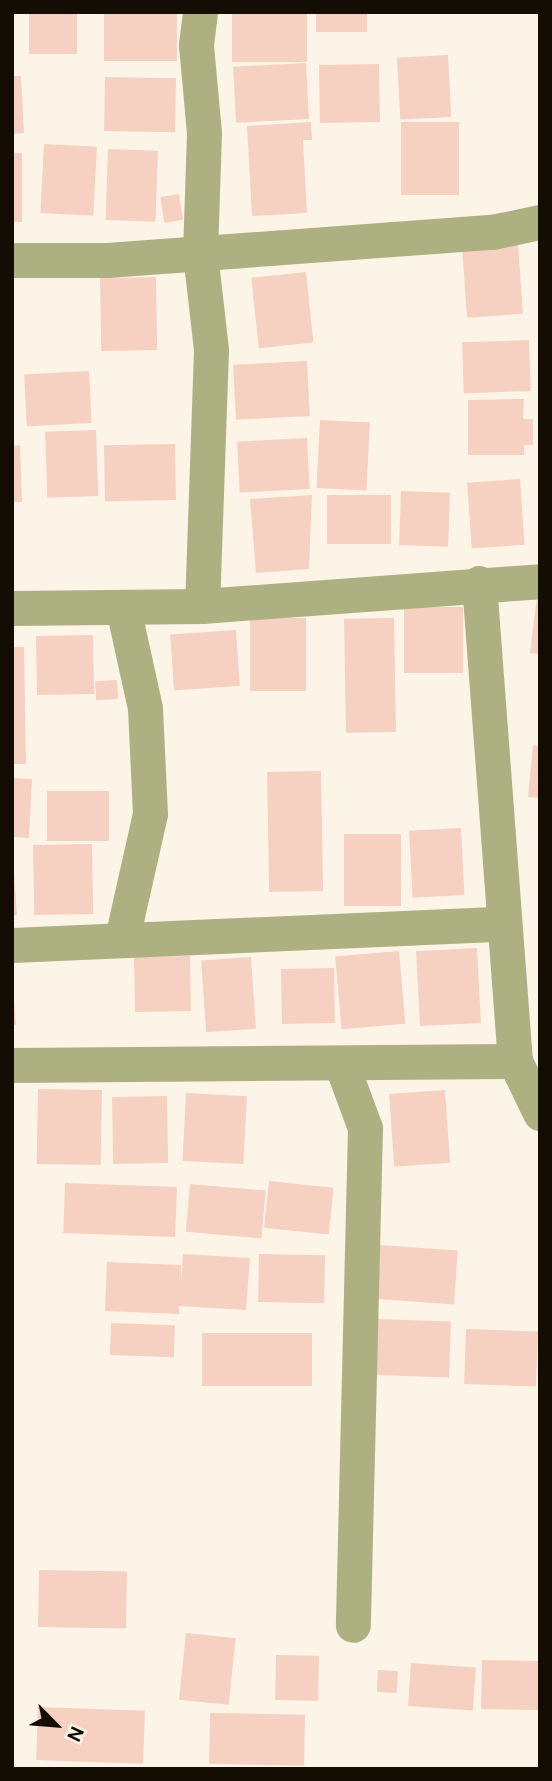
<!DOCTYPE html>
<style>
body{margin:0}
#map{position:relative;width:552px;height:1781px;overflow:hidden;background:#fdf4e8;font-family:"DM Sans",sans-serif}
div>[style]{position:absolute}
.building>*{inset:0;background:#f6d0c1;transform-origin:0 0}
.minor>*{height:35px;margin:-17.5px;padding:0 17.5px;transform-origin:17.5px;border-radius:17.5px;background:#adb182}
span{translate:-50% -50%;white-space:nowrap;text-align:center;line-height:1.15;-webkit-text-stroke:5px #fdf4e8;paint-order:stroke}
.frame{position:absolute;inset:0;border:14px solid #140d04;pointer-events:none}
.north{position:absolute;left:21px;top:1690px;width:70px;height:70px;-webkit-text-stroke:5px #fdf4e8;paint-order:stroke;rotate:115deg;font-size:19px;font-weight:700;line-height:28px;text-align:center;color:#140d04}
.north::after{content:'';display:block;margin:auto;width:24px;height:32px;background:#140d04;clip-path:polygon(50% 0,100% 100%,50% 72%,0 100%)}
</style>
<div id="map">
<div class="building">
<i style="left:29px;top:12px;width:48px;height:42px"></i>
<i style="left:104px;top:12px;width:73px;height:49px"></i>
<i style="left:232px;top:12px;width:75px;height:50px"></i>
<i style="left:316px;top:12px;width:51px;height:20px"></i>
<i style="left:448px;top:55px;width:62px;height:51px;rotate:87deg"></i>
<i style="left:306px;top:63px;width:56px;height:73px;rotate:87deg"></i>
<i style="left:379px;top:64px;width:58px;height:60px;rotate:89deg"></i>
<i style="clip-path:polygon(12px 76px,21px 76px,24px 133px,12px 134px)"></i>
<i style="left:105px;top:77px;width:71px;height:54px;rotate:1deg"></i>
<i style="clip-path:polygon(311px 122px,312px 140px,303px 140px,307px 213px,252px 216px,247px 126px)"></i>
<i style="left:459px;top:122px;width:73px;height:58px;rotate:90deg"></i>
<i style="left:44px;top:144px;width:53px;height:69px;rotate:3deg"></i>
<i style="left:108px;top:149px;width:50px;height:71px;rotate:2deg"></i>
<i style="left:12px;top:153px;width:10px;height:69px"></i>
<i style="left:179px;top:194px;width:26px;height:19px;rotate:81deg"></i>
<i style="left:518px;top:244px;width:70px;height:56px;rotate:86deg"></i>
<i style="left:306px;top:272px;width:71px;height:55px;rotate:84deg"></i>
<i style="left:156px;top:277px;width:73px;height:56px;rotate:89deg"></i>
<i style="left:529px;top:340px;width:51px;height:67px;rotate:88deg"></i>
<i style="left:307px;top:361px;width:55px;height:74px;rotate:87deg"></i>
<i style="left:89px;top:371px;width:52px;height:65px;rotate:87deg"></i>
<i style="clip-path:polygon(524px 399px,523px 419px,533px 419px,533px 445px,524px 445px,524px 455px,468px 455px,468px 400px)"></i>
<i style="left:320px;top:420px;width:50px;height:68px;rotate:3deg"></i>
<i style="left:96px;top:430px;width:66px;height:51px;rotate:88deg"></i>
<i style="left:307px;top:438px;width:51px;height:70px;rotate:87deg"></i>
<i style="left:175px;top:444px;width:56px;height:71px;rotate:89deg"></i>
<i style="clip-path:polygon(20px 445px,22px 502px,12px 502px,12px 446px)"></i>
<i style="left:520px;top:479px;width:66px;height:53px;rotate:86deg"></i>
<i style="left:401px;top:491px;width:49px;height:54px;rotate:2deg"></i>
<i style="clip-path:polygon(312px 495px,309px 569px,256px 573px,250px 499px)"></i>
<i style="left:327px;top:495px;width:64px;height:49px"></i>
<i style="clip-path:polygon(537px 597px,540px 598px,540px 654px,530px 653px)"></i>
<i style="left:404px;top:607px;width:59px;height:66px"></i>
<i style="left:250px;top:618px;width:56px;height:73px"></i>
<i style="left:394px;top:618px;width:114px;height:50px;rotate:89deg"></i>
<i style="left:236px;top:630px;width:56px;height:66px;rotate:86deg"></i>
<i style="left:93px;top:635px;width:59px;height:57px;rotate:89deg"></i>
<i style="clip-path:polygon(12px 647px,24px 647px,26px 764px,12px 764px)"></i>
<i style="left:117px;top:680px;width:19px;height:22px;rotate:87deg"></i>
<i style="clip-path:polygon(533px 745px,540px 746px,540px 798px,528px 797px)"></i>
<i style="left:321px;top:771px;width:120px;height:54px;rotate:89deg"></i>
<i style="clip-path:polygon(12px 778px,32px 779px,29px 838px,12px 837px)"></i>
<i style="left:109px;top:791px;width:50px;height:62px;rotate:90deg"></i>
<i style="left:461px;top:828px;width:67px;height:52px;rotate:87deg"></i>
<i style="left:344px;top:834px;width:57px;height:72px"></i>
<i style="clip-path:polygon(12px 842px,17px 915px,12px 916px)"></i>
<i style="left:92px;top:844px;width:70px;height:59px;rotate:89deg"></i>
<i style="left:477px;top:948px;width:75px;height:61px;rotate:87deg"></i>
<i style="left:399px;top:951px;width:73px;height:64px;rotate:85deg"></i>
<i style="left:190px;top:956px;width:55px;height:56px;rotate:89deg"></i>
<i style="left:251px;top:957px;width:72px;height:50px;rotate:86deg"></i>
<i style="left:334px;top:968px;width:55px;height:53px;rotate:89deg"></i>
<i style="clip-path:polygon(12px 972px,16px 1025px,12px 1025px)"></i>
<i style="left:38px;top:1089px;width:64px;height:75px;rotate:1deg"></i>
<i style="left:445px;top:1090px;width:73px;height:56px;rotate:86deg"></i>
<i style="left:186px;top:1093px;width:61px;height:68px;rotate:3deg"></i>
<i style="left:167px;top:1096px;width:67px;height:55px;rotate:89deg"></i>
<i style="left:269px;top:1181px;width:65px;height:47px;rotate:6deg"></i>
<i style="left:65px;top:1183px;width:112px;height:50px;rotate:2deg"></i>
<i style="left:190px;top:1184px;width:76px;height:48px;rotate:5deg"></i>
<i style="left:379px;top:1245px;width:79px;height:54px;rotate:4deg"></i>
<i style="clip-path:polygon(183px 1254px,250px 1258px,246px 1310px,179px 1306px,179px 1314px,105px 1311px,107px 1262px,181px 1265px,181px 1285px)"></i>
<i style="left:259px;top:1254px;width:66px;height:48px;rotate:1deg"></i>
<i style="left:377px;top:1319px;width:74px;height:56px;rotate:2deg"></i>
<i style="left:111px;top:1323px;width:64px;height:32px;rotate:2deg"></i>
<i style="left:466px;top:1329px;width:72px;height:55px;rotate:2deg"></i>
<i style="left:202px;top:1333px;width:110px;height:53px"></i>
<i style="left:39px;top:1570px;width:88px;height:57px;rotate:1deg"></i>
<i style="left:186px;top:1633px;width:50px;height:67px;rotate:6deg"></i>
<i style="left:276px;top:1655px;width:43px;height:45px;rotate:1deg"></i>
<i style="left:482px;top:1660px;width:58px;height:49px;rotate:1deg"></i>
<i style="left:411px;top:1663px;width:65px;height:43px;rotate:4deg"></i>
<i style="left:378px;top:1670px;width:20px;height:22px;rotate:3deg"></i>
<i style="left:38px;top:1707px;width:107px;height:53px;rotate:2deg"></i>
<i style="left:210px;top:1713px;width:95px;height:51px;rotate:1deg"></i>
</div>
<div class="minor">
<i style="left:200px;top:12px;width:33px;rotate:97deg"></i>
<i style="left:196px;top:45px;width:88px;rotate:84.8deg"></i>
<i style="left:204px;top:133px;width:120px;rotate:91.9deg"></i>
<i style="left:200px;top:253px;width:98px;rotate:83.5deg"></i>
<i style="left:211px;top:350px;width:256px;rotate:92deg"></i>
<i style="left:12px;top:260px;width:95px"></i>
<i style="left:107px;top:260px;width:386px;rotate:-4.2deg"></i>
<i style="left:492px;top:232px;width:49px;rotate:-11.8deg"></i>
<i style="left:479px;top:583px;width:479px;rotate:85.7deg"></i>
<i style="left:515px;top:1061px;width:58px;rotate:64.3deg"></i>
<i style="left:12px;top:608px;width:190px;rotate:-0.6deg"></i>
<i style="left:202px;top:606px;width:339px;rotate:-4.2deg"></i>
<i style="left:122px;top:938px;width:127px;rotate:-77.3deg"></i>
<i style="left:150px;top:814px;width:106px;rotate:-92.7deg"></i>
<i style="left:145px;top:708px;width:102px;rotate:-102.4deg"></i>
<i style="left:12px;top:945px;width:489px;rotate:-2.5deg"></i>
<i style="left:341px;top:1063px;width:69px;rotate:69.7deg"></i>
<i style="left:365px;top:1128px;width:497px;rotate:91.4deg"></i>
<i style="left:12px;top:1065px;width:503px;rotate:-0.46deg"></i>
</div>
<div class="frame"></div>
<div class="north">N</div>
</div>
